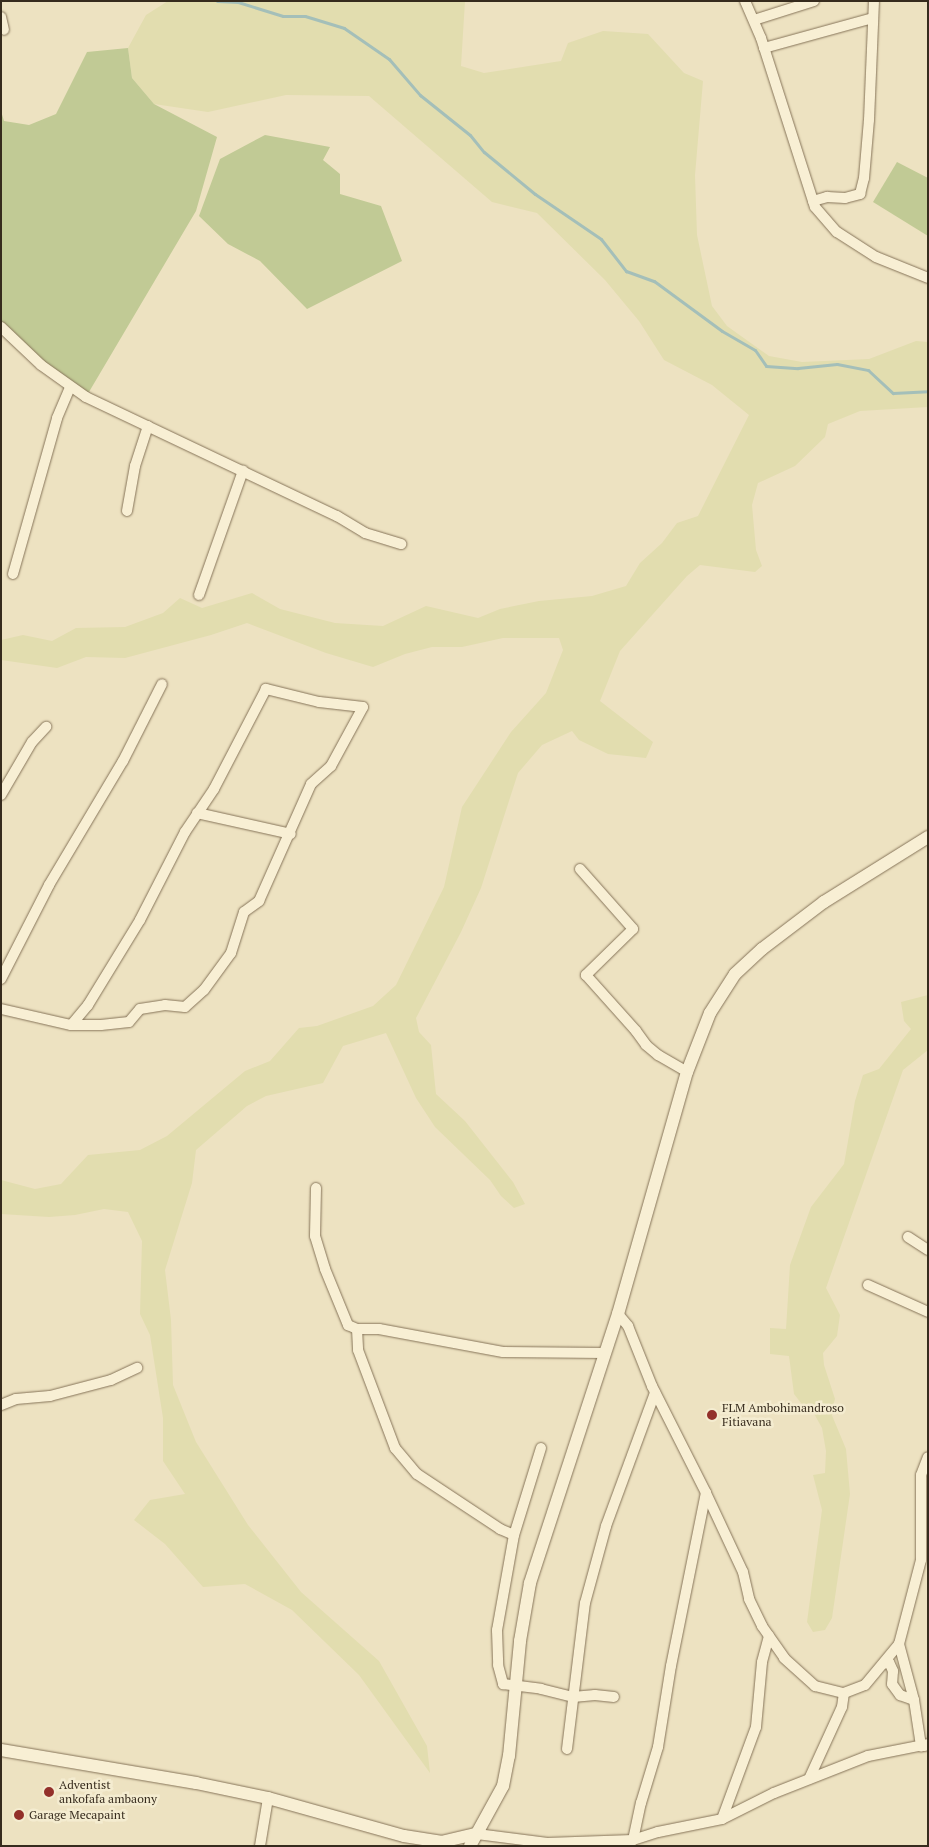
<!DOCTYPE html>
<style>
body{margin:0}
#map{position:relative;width:929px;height:1847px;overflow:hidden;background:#ede2c1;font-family:"PT Serif",serif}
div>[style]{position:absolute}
.farmland>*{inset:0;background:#e2ddaf}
.green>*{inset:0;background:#c1ca95}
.stream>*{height:3px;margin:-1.5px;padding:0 1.5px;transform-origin:1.5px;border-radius:1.5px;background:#a4bfb9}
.roads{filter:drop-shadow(0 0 1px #867459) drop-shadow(0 0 1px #867459)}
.minor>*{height:10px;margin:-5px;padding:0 5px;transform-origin:5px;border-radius:5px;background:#f8efd4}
.tertiary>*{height:12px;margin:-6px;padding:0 6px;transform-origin:6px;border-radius:6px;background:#f8efd4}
.dots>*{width:14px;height:14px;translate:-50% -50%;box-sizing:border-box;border:2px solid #f4ecd0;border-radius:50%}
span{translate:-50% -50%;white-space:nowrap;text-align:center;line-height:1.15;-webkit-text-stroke:5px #f4ecd0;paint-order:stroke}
.poi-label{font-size:12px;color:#362b1d}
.left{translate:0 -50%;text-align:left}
.frame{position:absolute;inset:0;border:2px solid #362b1d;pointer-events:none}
</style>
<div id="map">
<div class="farmland">
<i style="clip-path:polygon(168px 1px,465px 1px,461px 66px,484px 73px,561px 61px,568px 43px,603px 31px,648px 34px,684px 73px,703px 81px,695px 175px,697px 235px,712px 306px,727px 326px,769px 356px,802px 362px,869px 359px,916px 341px,928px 342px,928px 407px,860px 411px,828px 424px,825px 437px,795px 466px,758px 483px,752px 505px,756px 550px,762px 566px,755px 572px,700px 565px,687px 576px,620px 651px,600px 701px,653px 742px,646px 758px,608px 754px,579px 740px,572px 731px,542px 745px,518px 773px,481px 888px,461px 932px,416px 1018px,419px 1032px,431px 1045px,436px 1094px,465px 1121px,513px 1182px,525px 1204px,514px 1208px,501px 1196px,490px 1180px,435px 1127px,416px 1098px,386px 1033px,343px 1046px,323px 1083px,266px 1096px,247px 1106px,196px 1150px,192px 1183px,165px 1270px,171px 1320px,173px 1385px,196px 1442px,248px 1525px,301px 1592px,379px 1661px,427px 1746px,430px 1773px,359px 1675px,292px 1610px,245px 1584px,203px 1587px,165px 1544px,134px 1520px,150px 1500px,185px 1494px,163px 1461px,163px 1418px,150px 1335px,140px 1314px,142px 1241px,128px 1212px,104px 1209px,75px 1215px,49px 1217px,1px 1214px,1px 1180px,35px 1189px,61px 1184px,88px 1155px,140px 1150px,167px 1136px,245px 1071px,270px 1061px,299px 1028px,317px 1026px,373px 1006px,396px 985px,444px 887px,462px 807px,511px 732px,546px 693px,563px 650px,559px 638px,503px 638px,462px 647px,432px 647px,405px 654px,373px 667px,326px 653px,247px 623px,211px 635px,125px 658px,86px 657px,57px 668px,1px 660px,1px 640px,23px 635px,52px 641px,76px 628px,125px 627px,163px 613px,180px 598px,202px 608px,252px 593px,280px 609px,335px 623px,383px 626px,426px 606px,478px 618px,500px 609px,539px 601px,592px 596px,626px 586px,640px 563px,662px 543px,677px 523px,698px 516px,749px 415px,712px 385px,664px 360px,639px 321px,605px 280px,537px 213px,492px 202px,369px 96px,286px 95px,208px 112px,154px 104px,132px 78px,128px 48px,146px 15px)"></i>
<i style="clip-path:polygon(928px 995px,928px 1050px,903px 1070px,826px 1288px,840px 1315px,837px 1336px,823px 1353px,824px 1365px,835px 1399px,831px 1413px,846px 1449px,850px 1494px,832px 1618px,825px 1630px,813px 1632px,807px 1622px,822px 1510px,813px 1475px,825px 1473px,826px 1451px,822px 1428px,812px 1410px,801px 1403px,794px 1394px,789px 1356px,770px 1354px,770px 1328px,786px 1329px,790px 1265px,811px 1207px,844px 1164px,855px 1101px,863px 1075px,879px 1069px,911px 1029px,904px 1021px,901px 1002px)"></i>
</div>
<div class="green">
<i style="clip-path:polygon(128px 48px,132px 78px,154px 104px,217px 137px,196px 211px,86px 397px,1px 325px,1px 111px,4px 121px,29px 125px,56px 114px,87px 52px)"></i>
<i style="clip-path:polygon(265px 135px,330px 147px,323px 160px,340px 174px,340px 194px,381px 206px,402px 261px,307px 309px,260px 261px,228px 244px,199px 216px,220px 159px)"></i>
<i style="clip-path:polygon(897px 162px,928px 178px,928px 236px,873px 202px)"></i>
</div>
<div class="stream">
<i style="left:217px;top:1px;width:21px;rotate:3deg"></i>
<i style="left:238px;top:2px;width:47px;rotate:17.3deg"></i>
<i style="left:283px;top:16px;width:22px"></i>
<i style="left:305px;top:16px;width:41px;rotate:17.1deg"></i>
<i style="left:344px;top:28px;width:55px;rotate:34.6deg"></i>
<i style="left:389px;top:59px;width:48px;rotate:49.3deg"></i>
<i style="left:420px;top:95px;width:64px;rotate:38.7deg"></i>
<i style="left:470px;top:135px;width:22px;rotate:51deg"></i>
<i style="left:484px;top:152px;width:66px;rotate:39.5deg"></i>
<i style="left:535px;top:194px;width:80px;rotate:34.3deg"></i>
<i style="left:601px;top:239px;width:41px;rotate:52deg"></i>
<i style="left:626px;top:271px;width:30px;rotate:20deg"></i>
<i style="left:654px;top:281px;width:84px;rotate:36.3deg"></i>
<i style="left:722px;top:331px;width:38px;rotate:30deg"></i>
<i style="left:755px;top:350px;width:19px;rotate:55deg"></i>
<i style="left:766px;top:366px;width:32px;rotate:4deg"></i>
<i style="left:798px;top:368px;width:39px;rotate:-6deg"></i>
<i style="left:837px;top:364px;width:32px;rotate:11deg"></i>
<i style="left:868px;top:370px;width:34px;rotate:43deg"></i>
<i style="left:893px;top:393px;width:35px;rotate:-3deg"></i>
</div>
<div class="roads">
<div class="minor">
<i style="left:745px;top:1px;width:40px;rotate:66.6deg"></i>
<i style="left:761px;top:38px;width:177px;rotate:72.3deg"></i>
<i style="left:815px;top:207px;width:33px;rotate:49deg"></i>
<i style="left:837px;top:232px;width:46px;rotate:32.7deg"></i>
<i style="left:876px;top:257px;width:56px;rotate:22deg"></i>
<i style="left:1px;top:17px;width:13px;rotate:77deg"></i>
<i style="left:754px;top:20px;width:63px;rotate:-17.6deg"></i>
<i style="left:764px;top:48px;width:113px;rotate:-15.4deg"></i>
<i style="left:813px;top:201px;width:15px;rotate:-16deg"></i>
<i style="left:827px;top:197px;width:18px;rotate:3deg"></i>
<i style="left:845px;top:198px;width:16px;rotate:-15deg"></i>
<i style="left:860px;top:194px;width:16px;rotate:-76deg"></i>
<i style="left:864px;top:178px;width:58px;rotate:-85.1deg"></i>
<i style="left:869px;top:120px;width:119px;rotate:-87.6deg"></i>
<i style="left:1px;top:327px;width:55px;rotate:43.5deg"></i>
<i style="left:41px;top:365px;width:55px;rotate:35.4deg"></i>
<i style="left:86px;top:397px;width:278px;rotate:25.4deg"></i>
<i style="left:337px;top:516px;width:33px;rotate:31deg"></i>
<i style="left:365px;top:533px;width:38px;rotate:17deg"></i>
<i style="left:127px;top:511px;width:46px;rotate:-79.9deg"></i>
<i style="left:135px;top:466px;width:42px;rotate:-72deg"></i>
<i style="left:13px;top:574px;width:162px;rotate:-74.2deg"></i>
<i style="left:57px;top:418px;width:33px;rotate:-67deg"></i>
<i style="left:199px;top:595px;width:132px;rotate:-70.5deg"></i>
<i style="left:1px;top:795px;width:61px;rotate:-59.7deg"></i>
<i style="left:32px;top:742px;width:21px;rotate:-47deg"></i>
<i style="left:197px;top:813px;width:96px;rotate:12.6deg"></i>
<i style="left:580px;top:869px;width:80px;rotate:48.5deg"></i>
<i style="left:633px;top:929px;width:66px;rotate:135.6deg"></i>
<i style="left:586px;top:975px;width:75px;rotate:48.2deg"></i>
<i style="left:636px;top:1031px;width:17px;rotate:54deg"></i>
<i style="left:646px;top:1045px;width:16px;rotate:40deg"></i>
<i style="left:658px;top:1055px;width:34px;rotate:30deg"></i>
<i style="left:1px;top:979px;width:106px;rotate:-62.9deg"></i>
<i style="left:49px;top:885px;width:144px;rotate:-59.2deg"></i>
<i style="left:123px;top:761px;width:86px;rotate:-63.1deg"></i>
<i style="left:1px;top:1009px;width:72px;rotate:12.9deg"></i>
<i style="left:71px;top:1025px;width:30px"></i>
<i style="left:101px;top:1025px;width:28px;rotate:-6deg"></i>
<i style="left:129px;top:1022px;width:17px;rotate:-50deg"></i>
<i style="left:140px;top:1009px;width:25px;rotate:-9deg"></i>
<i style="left:165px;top:1005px;width:20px;rotate:6deg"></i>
<i style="left:185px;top:1007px;width:25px;rotate:-42deg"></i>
<i style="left:204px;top:990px;width:46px;rotate:-53.9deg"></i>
<i style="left:231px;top:953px;width:43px;rotate:-72.4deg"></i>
<i style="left:244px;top:912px;width:19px;rotate:-36deg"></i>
<i style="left:259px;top:901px;width:128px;rotate:-66deg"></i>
<i style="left:311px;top:784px;width:27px;rotate:-42deg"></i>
<i style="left:331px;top:766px;width:67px;rotate:-61.5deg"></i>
<i style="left:363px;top:707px;width:44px;rotate:-173.5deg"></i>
<i style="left:319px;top:702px;width:55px;rotate:-166.2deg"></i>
<i style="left:266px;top:689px;width:113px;rotate:117.5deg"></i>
<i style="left:214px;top:789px;width:52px;rotate:124deg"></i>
<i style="left:185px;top:832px;width:99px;rotate:117.1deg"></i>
<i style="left:140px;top:920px;width:100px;rotate:121.5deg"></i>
<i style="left:88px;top:1005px;width:26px;rotate:130deg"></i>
<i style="left:316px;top:1188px;width:48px;rotate:91.2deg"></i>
<i style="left:315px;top:1236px;width:34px;rotate:73deg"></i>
<i style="left:325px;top:1269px;width:61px;rotate:67.7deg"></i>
<i style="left:348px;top:1325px;width:10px;rotate:24deg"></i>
<i style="left:357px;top:1329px;width:22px"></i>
<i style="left:379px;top:1329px;width:126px;rotate:10.5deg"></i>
<i style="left:503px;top:1352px;width:101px;rotate:0.6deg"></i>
<i style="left:908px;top:1237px;width:24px;rotate:33deg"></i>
<i style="left:868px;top:1285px;width:66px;rotate:24.2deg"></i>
<i style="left:618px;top:1314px;width:16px;rotate:50deg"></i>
<i style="left:628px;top:1326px;width:65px;rotate:68.2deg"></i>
<i style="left:652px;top:1386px;width:120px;rotate:63.2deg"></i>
<i style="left:706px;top:1493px;width:87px;rotate:64.9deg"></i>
<i style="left:743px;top:1572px;width:28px;rotate:77deg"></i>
<i style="left:749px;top:1599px;width:30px;rotate:64deg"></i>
<i style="left:762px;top:1626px;width:39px;rotate:55deg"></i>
<i style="left:784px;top:1658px;width:42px;rotate:42.1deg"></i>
<i style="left:815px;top:1686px;width:30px;rotate:14deg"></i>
<i style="left:844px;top:1693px;width:22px;rotate:-21deg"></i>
<i style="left:865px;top:1685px;width:53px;rotate:-50.3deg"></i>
<i style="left:899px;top:1644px;width:87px;rotate:-75.3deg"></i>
<i style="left:921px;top:1560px;width:85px;rotate:-90deg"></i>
<i style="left:921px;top:1475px;width:19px;rotate:-69deg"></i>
<i style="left:357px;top:1329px;width:21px;rotate:87deg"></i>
<i style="left:358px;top:1350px;width:105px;rotate:69.3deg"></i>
<i style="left:395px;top:1448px;width:34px;rotate:50deg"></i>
<i style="left:417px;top:1474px;width:100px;rotate:33.5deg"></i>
<i style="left:500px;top:1529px;width:15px;rotate:23deg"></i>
<i style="left:1px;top:1405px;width:16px;rotate:-22deg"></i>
<i style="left:16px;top:1399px;width:34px;rotate:-5deg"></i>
<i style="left:50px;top:1396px;width:63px;rotate:-14.7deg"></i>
<i style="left:111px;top:1380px;width:29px;rotate:-25deg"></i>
<i style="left:541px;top:1448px;width:91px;rotate:107.2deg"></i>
<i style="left:514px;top:1535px;width:97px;rotate:100.1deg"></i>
<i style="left:497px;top:1630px;width:35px;rotate:88deg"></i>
<i style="left:498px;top:1665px;width:20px;rotate:75deg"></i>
<i style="left:503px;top:1684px;width:38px;rotate:7deg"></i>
<i style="left:541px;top:1689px;width:33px;rotate:14deg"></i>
<i style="left:573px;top:1697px;width:22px;rotate:-5deg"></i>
<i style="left:595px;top:1695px;width:19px;rotate:6deg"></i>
<i style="left:899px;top:1644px;width:58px;rotate:75deg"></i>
<i style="left:914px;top:1700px;width:47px;rotate:81.3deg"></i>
<i style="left:921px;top:1746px;width:4px"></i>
<i style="left:883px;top:1664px;width:6px;rotate:-18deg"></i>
<i style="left:889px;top:1662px;width:10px;rotate:66deg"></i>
<i style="left:893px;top:1671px;width:13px;rotate:94deg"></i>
<i style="left:892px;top:1684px;width:14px;rotate:54deg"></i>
<i style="left:900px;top:1695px;width:15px;rotate:20deg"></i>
<i style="left:567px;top:1749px;width:147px;rotate:-83deg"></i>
<i style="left:585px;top:1603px;width:80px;rotate:-74.7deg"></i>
<i style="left:606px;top:1526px;width:142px;rotate:-69.8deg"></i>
<i style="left:809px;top:1779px;width:79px;rotate:-65.4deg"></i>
<i style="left:842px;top:1707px;width:14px;rotate:-82deg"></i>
<i style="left:722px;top:1819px;width:98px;rotate:-69.7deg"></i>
<i style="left:756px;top:1727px;width:65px;rotate:-84.7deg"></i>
<i style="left:762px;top:1662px;width:27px;rotate:-75deg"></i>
<i style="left:477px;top:1834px;width:71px;rotate:7.3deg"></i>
<i style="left:547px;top:1843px;width:86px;rotate:-2deg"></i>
<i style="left:633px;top:1840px;width:26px;rotate:-18deg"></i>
<i style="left:658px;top:1832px;width:65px;rotate:-11.5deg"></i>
<i style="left:722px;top:1819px;width:58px;rotate:-26.6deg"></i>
<i style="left:774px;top:1793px;width:101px;rotate:-21.5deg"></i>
<i style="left:868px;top:1756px;width:61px;rotate:-11.3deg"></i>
<i style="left:633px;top:1840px;width:38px;rotate:-78deg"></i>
<i style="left:641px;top:1803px;width:59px;rotate:-73.1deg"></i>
<i style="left:658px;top:1747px;width:82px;rotate:-80.9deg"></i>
<i style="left:671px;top:1666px;width:177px;rotate:-78.6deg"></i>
<i style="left:260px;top:1846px;width:49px;rotate:-80.5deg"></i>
</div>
<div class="tertiary">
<i style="left:1px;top:1750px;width:198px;rotate:9.6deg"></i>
<i style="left:196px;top:1783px;width:74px;rotate:11.8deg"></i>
<i style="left:268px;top:1798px;width:141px;rotate:15.6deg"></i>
<i style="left:404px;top:1836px;width:37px;rotate:9deg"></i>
<i style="left:441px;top:1842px;width:37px;rotate:-13deg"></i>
<i style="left:470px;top:1846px;width:68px;rotate:-61.2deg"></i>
<i style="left:503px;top:1786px;width:31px;rotate:-79deg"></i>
<i style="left:509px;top:1756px;width:116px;rotate:-84.5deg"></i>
<i style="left:520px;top:1641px;width:59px;rotate:-80.2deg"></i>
<i style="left:530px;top:1583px;width:283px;rotate:-71.9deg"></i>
<i style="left:618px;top:1314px;width:252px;rotate:-74.1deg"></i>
<i style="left:687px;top:1072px;width:63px;rotate:-68.7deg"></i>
<i style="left:710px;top:1013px;width:46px;rotate:-57.3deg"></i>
<i style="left:735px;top:974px;width:37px;rotate:-43deg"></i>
<i style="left:762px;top:949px;width:78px;rotate:-37.2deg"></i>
<i style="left:824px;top:902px;width:123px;rotate:-32deg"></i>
</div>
</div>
<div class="dots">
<i style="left:712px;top:1415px;background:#93302a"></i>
<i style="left:49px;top:1792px;background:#93302a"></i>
<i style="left:19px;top:1815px;background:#93302a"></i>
</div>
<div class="poi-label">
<span class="left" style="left:722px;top:1415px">FLM Ambohimandroso<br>Fitiavana</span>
<span class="left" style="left:59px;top:1792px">Adventist<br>ankofafa ambaony</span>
<span class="left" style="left:29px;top:1815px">Garage Mecapaint</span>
</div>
<div class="frame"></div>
</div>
